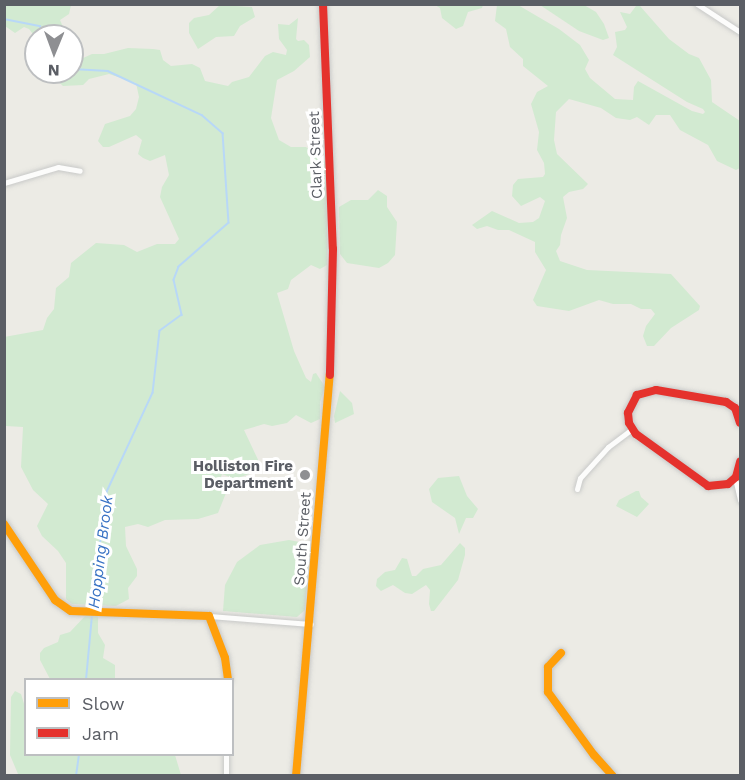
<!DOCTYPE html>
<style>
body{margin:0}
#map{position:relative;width:745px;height:780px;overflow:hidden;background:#ecebe5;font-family:"Work Sans",sans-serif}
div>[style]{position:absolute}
.green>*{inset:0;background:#d2ead1}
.stream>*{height:1.5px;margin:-0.75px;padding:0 0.75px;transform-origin:0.75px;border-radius:0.75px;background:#b8d8f7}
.roads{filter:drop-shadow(0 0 2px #c8c9c8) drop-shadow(0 0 2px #c8c9c8)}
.street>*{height:5px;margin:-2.5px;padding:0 2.5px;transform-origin:2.5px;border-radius:2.5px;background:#fcfcfb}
.slow>*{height:8px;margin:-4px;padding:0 4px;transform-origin:4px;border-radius:4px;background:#ff9f0a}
.jam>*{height:8px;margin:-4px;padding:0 4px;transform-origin:4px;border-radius:4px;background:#e5322d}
.dots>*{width:16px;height:16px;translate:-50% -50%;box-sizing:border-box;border:3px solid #fff;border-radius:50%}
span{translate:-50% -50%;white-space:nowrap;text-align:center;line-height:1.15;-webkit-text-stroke:6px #fff;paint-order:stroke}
.street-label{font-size:15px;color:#5b5e65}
.poi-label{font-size:15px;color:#5b5e65;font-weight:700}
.right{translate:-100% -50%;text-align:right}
.water-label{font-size:16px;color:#3872c4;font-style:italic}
.frame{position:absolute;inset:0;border:6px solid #5b5e65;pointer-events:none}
.legend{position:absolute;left:24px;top:678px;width:210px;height:78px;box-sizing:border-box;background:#fff;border:2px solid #bdbfc1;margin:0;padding:8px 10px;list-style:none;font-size:18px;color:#5b5e65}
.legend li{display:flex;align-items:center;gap:12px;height:30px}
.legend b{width:30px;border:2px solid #bdbfc1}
.north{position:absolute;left:24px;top:24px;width:60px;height:60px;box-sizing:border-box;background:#fff;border:2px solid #bdbfc1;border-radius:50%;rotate:181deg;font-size:16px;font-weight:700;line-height:24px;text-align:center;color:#5b5e65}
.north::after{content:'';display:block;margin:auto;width:21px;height:27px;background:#8e8f92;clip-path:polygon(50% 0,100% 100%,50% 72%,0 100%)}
</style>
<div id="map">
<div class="green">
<i style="clip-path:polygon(5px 4px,71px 5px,69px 14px,60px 20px,67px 36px,36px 36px,36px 38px,29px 29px,24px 27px,15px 33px,5px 26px)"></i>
<i style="clip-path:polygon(220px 5px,252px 7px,255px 17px,240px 26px,234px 36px,216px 37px,198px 49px,189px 33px,189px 23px,194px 18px,209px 15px)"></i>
<i style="clip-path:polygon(435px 5px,483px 5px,482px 8px,468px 12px,463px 26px,456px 29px,442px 18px,440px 8px)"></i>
<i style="clip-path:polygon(497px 5px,518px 5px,559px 29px,580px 45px,589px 60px,585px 69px,590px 78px,615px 99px,633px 100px,634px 87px,638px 81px,692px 111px,703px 114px,705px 112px,703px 109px,687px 102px,613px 55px,617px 47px,615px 32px,625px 30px,627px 27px,620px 12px,630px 14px,636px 6px,640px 6px,669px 39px,689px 54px,699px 58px,711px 80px,712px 102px,740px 121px,740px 168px,736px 170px,717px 161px,708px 145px,680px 130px,670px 115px,656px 115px,649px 125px,637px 117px,630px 120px,616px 118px,601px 108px,569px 99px,556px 112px,554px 140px,557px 154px,588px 184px,583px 189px,569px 192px,563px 197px,567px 218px,561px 235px,560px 245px,556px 251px,560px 261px,587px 270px,671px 274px,700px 306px,699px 310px,671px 328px,654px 346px,647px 346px,643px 336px,646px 326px,655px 314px,651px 309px,641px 309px,631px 304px,613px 304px,599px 300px,569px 311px,537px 306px,533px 300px,546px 270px,535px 252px,535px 242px,509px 230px,498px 230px,487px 226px,477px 229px,472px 225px,492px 211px,519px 223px,533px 222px,539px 218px,545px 201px,540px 197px,521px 206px,512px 196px,513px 185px,518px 179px,543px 177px,545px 174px,544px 163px,537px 150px,539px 132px,531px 104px,537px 92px,548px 86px,523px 66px,523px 59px,510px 47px,506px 29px,495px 21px)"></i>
<i style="clip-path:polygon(540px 5px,584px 5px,596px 12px,604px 24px,609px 38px,603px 40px,579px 31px)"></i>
<i style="clip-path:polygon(298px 18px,296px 39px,298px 41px,304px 40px,309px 45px,310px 57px,294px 71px,277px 80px,271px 118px,279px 140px,291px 147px,306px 147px,327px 163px,327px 265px,320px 269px,311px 265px,291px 280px,288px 289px,277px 293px,294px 351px,306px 378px,311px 382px,313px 374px,316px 373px,325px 387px,320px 402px,320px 419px,311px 423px,296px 415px,287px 423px,272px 426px,264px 424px,244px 430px,261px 466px,252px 473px,235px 479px,222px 474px,220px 480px,226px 493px,218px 513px,198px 519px,165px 520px,148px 527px,138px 524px,125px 527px,126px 546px,137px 569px,137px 576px,128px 588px,129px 599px,116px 606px,72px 604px,66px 599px,66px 563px,58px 551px,42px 536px,37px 526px,48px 504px,33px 490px,21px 467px,23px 427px,6px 426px,4px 337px,43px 330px,47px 318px,54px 309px,56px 288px,69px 277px,71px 263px,96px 243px,124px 245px,137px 252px,157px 244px,175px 244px,179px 239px,160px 197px,162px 187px,169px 175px,165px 155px,150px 161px,143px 158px,138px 154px,142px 140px,136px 135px,109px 147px,103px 147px,98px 141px,105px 124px,130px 116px,136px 109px,139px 97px,136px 83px,109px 74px,89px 79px,83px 85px,63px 86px,48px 72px,72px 72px,72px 63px,92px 54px,104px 54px,128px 48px,153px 49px,160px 50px,163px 60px,171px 66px,192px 64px,200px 68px,205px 81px,228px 86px,232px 82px,249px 77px,265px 56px,273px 52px,286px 55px,287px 50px,279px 39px,278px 24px,289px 25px)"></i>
<i style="clip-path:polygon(378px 190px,387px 196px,387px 207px,397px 222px,395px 255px,388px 263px,379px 268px,347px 263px,340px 254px,339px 207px,351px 200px,368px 200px)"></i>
<i style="clip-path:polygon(340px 391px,352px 403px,354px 414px,335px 423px,334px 416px)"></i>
<i style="clip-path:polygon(459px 476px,467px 496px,478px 509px,473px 518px,466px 518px,459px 534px,455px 518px,432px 502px,429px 489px,438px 478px)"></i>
<i style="clip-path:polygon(636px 491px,639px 491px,641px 497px,649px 504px,637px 517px,616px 506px,619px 500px)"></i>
<i style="clip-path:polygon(289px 540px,310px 544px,305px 610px,297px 617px,223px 611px,225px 585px,237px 562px,260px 545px)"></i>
<i style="clip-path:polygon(460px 543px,465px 548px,465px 555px,458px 580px,434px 611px,431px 611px,429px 604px,430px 590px,426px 585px,412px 594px,405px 593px,393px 585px,381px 591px,376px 586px,377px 579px,385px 572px,395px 570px,402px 558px,407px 559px,412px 576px,416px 576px,423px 569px,441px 565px)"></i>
<i style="clip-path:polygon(87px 614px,98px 616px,98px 633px,105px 645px,103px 658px,115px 665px,115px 679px,50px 679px,40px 660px,40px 653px,44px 648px,58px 642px,60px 635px,70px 632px)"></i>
<i style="clip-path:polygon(15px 691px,21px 694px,25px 707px,26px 754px,175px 755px,181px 775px,18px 774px,10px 755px,11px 697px)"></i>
</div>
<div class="stream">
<i style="left:4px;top:19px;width:37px;rotate:11deg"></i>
<i style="left:40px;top:26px;width:11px;rotate:63deg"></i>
<i style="left:72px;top:69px;width:36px;rotate:3deg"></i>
<i style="left:108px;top:71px;width:104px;rotate:25.1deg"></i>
<i style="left:202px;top:115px;width:28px;rotate:41deg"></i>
<i style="left:223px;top:133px;width:90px;rotate:86.2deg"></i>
<i style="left:229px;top:223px;width:67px;rotate:138.7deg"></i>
<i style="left:179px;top:267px;width:14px;rotate:111deg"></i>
<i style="left:174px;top:280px;width:36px;rotate:77deg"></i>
<i style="left:182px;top:315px;width:27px;rotate:144deg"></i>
<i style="left:160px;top:331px;width:62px;rotate:96.4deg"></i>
<i style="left:153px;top:393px;width:109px;rotate:114.9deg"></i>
<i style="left:107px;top:492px;width:119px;rotate:97.2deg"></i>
<i style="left:86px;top:680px;width:65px;rotate:-84.7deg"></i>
<i style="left:76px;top:776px;width:22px;rotate:-82deg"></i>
</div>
<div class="roads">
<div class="street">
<i style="left:697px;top:4px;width:51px;rotate:33.1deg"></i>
<i style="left:4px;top:183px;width:56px;rotate:-16.5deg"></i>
<i style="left:58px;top:167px;width:22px;rotate:10deg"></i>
<i style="left:735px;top:478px;width:23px;rotate:77deg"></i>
<i style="left:577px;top:489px;width:11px;rotate:-75deg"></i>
<i style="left:580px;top:478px;width:42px;rotate:-47.9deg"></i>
<i style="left:608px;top:447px;width:30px;rotate:-37deg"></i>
<i style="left:209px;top:616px;width:102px;rotate:4.5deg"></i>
<i style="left:226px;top:754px;width:22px;rotate:90deg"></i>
</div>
<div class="slow">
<i style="left:4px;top:524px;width:92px;rotate:56.1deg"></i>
<i style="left:55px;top:600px;width:19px;rotate:35deg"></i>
<i style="left:71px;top:611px;width:138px;rotate:2.1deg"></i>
<i style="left:209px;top:616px;width:45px;rotate:69.1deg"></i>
<i style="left:225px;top:658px;width:22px;rotate:82deg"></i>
<i style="left:561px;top:653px;width:19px;rotate:133deg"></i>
<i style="left:548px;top:667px;width:25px;rotate:90deg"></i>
<i style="left:548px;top:692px;width:78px;rotate:53.9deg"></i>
<i style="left:594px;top:755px;width:28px;rotate:48deg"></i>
<i style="left:296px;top:776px;width:402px;rotate:-85.2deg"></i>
</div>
<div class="jam">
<i style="left:323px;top:4px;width:245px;rotate:87.7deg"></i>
<i style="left:333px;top:249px;width:126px;rotate:91.4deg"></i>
<i style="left:740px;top:423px;width:16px;rotate:-108deg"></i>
<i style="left:735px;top:408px;width:11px;rotate:-146deg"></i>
<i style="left:726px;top:402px;width:71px;rotate:-170.3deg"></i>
<i style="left:656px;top:390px;width:20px;rotate:165deg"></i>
<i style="left:637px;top:395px;width:20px;rotate:117deg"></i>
<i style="left:628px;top:413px;width:10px;rotate:84deg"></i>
<i style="left:629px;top:423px;width:13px;rotate:58deg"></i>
<i style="left:636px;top:434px;width:89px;rotate:35.8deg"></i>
<i style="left:708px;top:486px;width:20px;rotate:-6deg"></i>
<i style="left:728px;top:484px;width:11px;rotate:-41deg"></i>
<i style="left:736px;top:477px;width:16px;rotate:-75deg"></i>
</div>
</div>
<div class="dots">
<i style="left:305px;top:475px;background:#8e8f92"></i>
</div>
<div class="street-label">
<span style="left:316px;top:155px;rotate:-92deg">Clark Street</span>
<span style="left:303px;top:539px;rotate:-86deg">South Street</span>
</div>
<div class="poi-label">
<span class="right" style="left:293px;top:475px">Holliston Fire<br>Department</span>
</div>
<div class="water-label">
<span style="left:101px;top:552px;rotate:-83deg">Hopping Brook</span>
</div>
<div class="frame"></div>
<ul class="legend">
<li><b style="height:8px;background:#ff9f0a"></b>Slow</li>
<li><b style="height:8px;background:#e5322d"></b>Jam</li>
</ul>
<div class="north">N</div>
</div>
